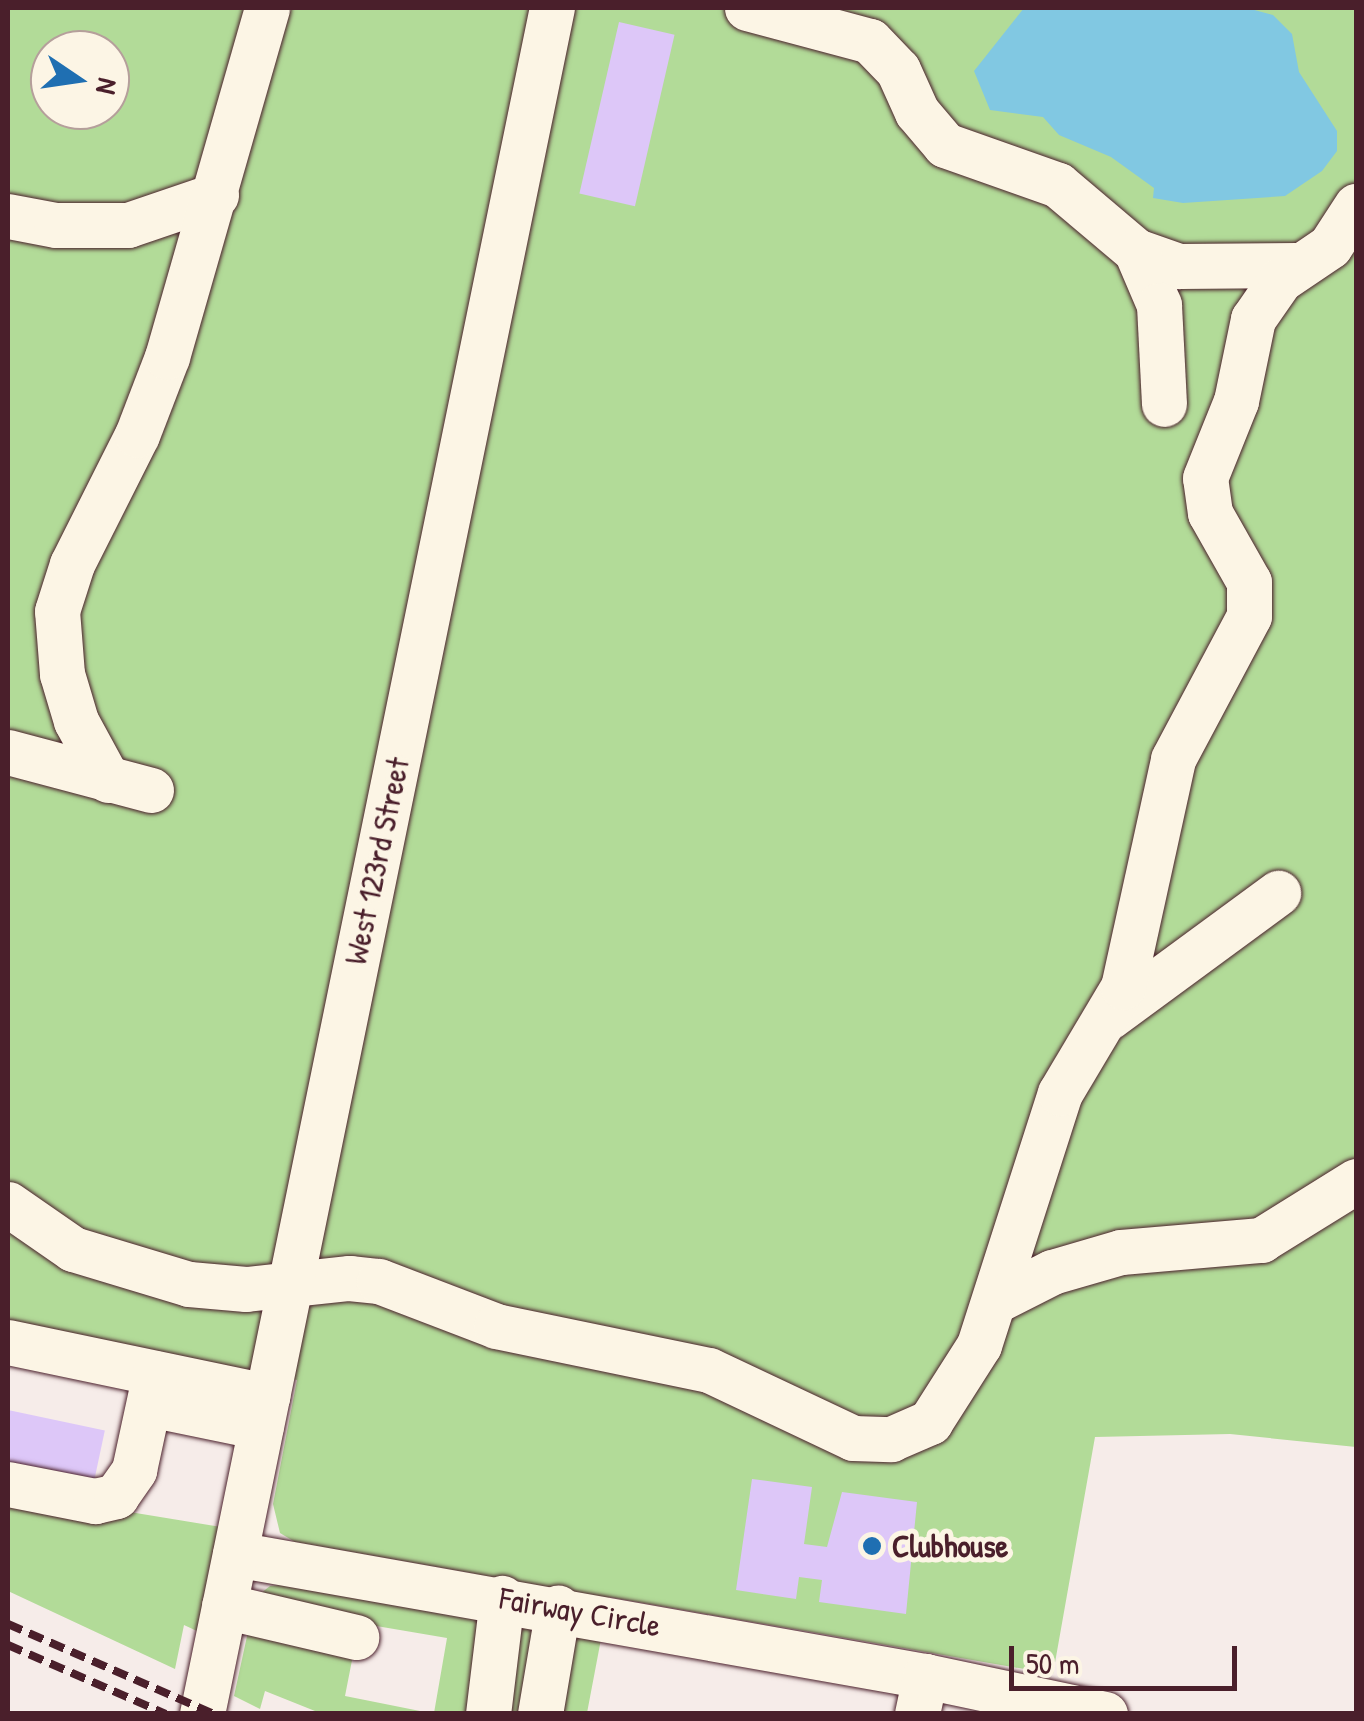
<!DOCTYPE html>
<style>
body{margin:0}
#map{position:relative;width:1364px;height:1721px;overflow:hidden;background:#f6ece9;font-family:"Patrick Hand",sans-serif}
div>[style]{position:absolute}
.green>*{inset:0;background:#b2db98}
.water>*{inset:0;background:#81c8e2}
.building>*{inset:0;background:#ddc7f8;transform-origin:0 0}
.roads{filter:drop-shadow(0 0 2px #4a1f2b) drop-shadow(0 0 2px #4a1f2b)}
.minor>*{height:45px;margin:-22.5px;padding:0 22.5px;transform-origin:22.5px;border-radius:22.5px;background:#fcf5e5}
.rail>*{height:8px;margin-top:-4px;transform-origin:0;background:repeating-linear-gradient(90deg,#4a1f2b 0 15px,transparent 0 23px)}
.dots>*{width:28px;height:28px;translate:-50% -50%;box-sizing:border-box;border:5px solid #fcf5e5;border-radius:50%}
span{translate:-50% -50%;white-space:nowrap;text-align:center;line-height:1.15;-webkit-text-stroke:10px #fcf5e5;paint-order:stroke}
.street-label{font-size:32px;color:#4a1f2b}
.poi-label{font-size:32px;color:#4a1f2b;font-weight:700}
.left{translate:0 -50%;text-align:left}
.frame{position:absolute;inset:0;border:10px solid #4a1f2b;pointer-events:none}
.north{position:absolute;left:30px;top:30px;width:100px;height:100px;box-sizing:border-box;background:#fcf5e5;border:2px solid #b59f9b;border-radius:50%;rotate:103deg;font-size:28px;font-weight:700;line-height:40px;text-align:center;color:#4a1f2b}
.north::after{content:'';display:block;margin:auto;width:35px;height:45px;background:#1f6fb2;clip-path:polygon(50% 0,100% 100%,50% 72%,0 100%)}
.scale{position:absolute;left:1009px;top:1646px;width:228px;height:45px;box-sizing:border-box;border:5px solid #4a1f2b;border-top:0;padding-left:12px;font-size:30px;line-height:35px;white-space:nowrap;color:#4a1f2b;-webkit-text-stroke:8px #fcf5e5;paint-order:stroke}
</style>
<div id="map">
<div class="green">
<i style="clip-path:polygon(evenodd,8px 8px,1356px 8px,1356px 1447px,1230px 1434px,1095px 1437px,1053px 1674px,609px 1597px,587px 1713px,434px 1713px,447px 1638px,288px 1611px,256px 1597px,270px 1586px,291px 1584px,476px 1574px,295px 1542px,280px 1533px,273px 1504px,297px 1380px,8px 1322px,8px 8px,50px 50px,110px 50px,110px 110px,50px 110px,50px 50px)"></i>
<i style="clip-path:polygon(8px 1492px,221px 1527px,199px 1632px,184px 1625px,175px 1669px,8px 1591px)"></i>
<i style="clip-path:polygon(249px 1627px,354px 1650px,345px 1696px,430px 1713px,320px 1713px,265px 1691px,260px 1709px,234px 1696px)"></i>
</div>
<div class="water">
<i style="clip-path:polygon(1024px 8px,1247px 8px,1273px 15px,1292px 34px,1299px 72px,1337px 131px,1337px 151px,1322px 171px,1285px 196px,1183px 203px,1153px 198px,1154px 188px,1111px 157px,1059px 135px,1043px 117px,990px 110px,974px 71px)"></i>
</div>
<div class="building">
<i style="left:619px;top:22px;width:57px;height:176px;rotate:13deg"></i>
<i style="left:8px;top:1410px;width:99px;height:57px;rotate:12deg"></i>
<i style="clip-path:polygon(752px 1479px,812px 1487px,804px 1544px,827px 1547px,842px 1492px,917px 1502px,906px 1614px,819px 1602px,822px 1580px,799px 1577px,796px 1599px,736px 1590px)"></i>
</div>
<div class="roads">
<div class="minor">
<i style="left:747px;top:8px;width:127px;rotate:15deg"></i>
<i style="left:870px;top:41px;width:40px;rotate:46deg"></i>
<i style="left:898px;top:70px;width:46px;rotate:65.7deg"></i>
<i style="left:917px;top:112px;width:43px;rotate:49.7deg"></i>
<i style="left:945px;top:145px;width:120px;rotate:19.5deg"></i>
<i style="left:1058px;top:185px;width:102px;rotate:40.2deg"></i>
<i style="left:1136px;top:251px;width:46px;rotate:19.2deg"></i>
<i style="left:1179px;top:266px;width:118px;rotate:-0.5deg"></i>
<i style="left:8px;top:216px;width:49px;rotate:10.6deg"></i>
<i style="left:56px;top:225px;width:72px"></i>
<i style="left:128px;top:225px;width:93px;rotate:-18.8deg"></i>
<i style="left:1136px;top:251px;width:59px;rotate:66.9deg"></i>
<i style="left:1159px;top:305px;width:99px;rotate:87.1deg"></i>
<i style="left:8px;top:752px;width:148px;rotate:14.9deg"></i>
<i style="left:108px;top:780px;width:67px;rotate:-118.5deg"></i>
<i style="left:76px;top:721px;width:49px;rotate:-106.6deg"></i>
<i style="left:62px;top:674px;width:63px;rotate:-94.5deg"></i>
<i style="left:57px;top:611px;width:49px;rotate:-72.3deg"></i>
<i style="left:72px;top:564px;width:144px;rotate:-63.3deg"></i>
<i style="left:137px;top:435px;width:84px;rotate:-69deg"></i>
<i style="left:167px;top:357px;width:363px;rotate:-74deg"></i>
<i style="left:1109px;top:1017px;width:210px;rotate:-36.3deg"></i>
<i style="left:8px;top:1204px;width:79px;rotate:34.7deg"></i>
<i style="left:73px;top:1249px;width:121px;rotate:16.8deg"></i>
<i style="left:189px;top:1284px;width:57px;rotate:5deg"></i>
<i style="left:246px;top:1289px;width:104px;rotate:-6.1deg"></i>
<i style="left:349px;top:1278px;width:30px;rotate:6deg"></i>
<i style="left:379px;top:1281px;width:125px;rotate:21deg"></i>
<i style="left:496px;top:1326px;width:217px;rotate:11.7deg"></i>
<i style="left:709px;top:1370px;width:159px;rotate:25.3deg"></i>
<i style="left:853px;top:1438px;width:38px;rotate:2deg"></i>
<i style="left:891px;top:1439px;width:43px;rotate:-23.6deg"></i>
<i style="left:930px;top:1422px;width:91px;rotate:-57.5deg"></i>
<i style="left:979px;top:1345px;width:265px;rotate:-72.2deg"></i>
<i style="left:1060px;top:1093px;width:123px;rotate:-59.3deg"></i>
<i style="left:1123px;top:987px;width:233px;rotate:-77.6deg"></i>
<i style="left:1173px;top:759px;width:162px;rotate:-62deg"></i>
<i style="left:1249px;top:616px;width:34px;rotate:-90deg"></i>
<i style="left:1249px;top:582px;width:79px;rotate:-119.5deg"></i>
<i style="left:1210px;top:513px;width:35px;rotate:-98deg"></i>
<i style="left:1205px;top:478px;width:83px;rotate:-68.1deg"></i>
<i style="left:1236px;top:401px;width:84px;rotate:-78.3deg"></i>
<i style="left:1253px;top:319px;width:47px;rotate:-55.3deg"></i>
<i style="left:1280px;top:280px;width:60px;rotate:-34.2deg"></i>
<i style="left:1330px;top:246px;width:48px;rotate:-57deg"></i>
<i style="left:997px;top:1300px;width:62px;rotate:-27deg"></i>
<i style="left:1052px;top:1272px;width:72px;rotate:-16.2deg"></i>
<i style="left:1121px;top:1252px;width:141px;rotate:-4.9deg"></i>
<i style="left:1261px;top:1240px;width:112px;rotate:-31.8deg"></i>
<i style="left:8px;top:1342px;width:265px;rotate:11.8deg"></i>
<i style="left:149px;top:1404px;width:114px;rotate:11.6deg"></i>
<i style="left:8px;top:1484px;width:89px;rotate:11.1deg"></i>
<i style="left:95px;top:1501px;width:22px;rotate:-13deg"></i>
<i style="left:116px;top:1496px;width:32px;rotate:-55deg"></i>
<i style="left:134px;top:1470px;width:99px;rotate:-77.8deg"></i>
<i style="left:235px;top:1554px;width:701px;rotate:10.03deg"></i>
<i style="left:224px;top:1606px;width:136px;rotate:13.2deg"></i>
<i style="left:202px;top:1714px;width:1742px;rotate:-78.41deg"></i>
<i style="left:488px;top:1714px;width:117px;rotate:-83.1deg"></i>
<i style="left:540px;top:1714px;width:108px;rotate:-80.4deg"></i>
<i style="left:917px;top:1714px;width:39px;rotate:-78deg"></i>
<i style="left:925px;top:1676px;width:184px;rotate:11.9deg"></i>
</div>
</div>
<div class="rail">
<i style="left:8px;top:1624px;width:225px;rotate:23.6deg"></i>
<i style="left:8px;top:1645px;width:172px;rotate:23.6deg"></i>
</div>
<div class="dots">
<i style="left:872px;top:1546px;background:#1f6fb2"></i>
</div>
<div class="street-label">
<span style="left:377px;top:861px;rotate:-78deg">West 123rd Street</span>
<span style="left:580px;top:1612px;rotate:10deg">Fairway Circle</span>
</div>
<div class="poi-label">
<span class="left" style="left:892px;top:1546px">Clubhouse</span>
</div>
<div class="frame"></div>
<div class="north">N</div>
<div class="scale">50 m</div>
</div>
